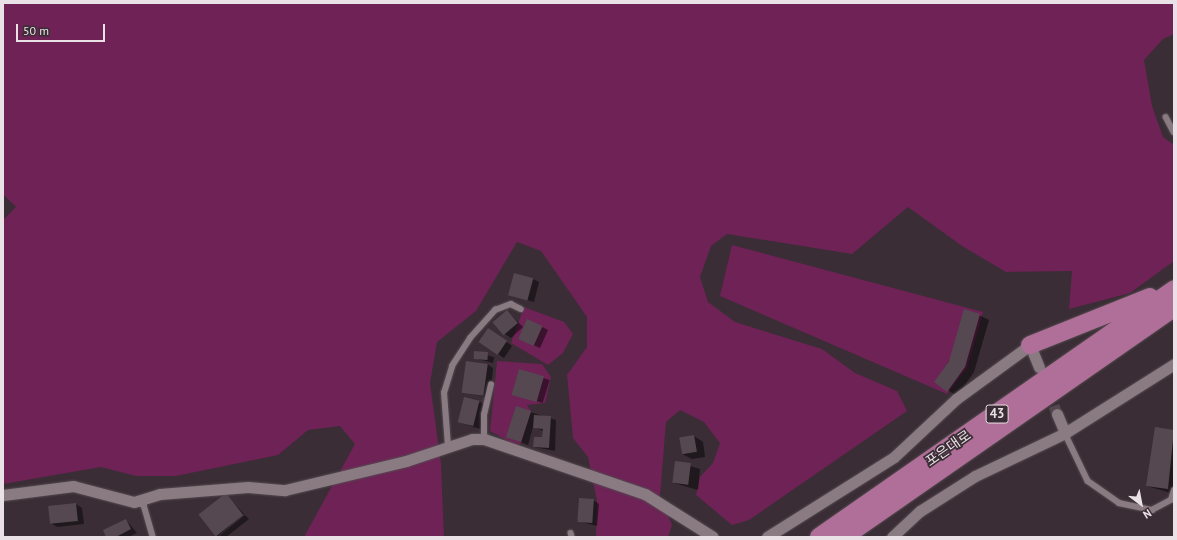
<!DOCTYPE html>
<meta charset="utf-8">
<style>
body{margin:0}
#map{position:relative;width:1177px;height:540px;overflow:hidden;background:#3a2d35;font-family:"PT Sans","Noto Sans KR",sans-serif}
div>[style]{position:absolute}
.green>*{inset:0;background:#6e2256}
.shadow>*{inset:0;background:#0007;transform-origin:0 0}
.building>*{inset:0;background:#554850;transform-origin:0 0}
.minor-tunnel>*{height:11px;margin-top:-5.5px;transform-origin:0;background:repeating-linear-gradient(90deg,#54484f 0 11px,transparent 0 16.5px)}
.roads{filter:drop-shadow(0 0 1px #554b50) drop-shadow(0 0 1px #554b50)}
.service>*{height:5.5px;margin:-2.75px;padding:0 2.75px;transform-origin:2.75px;border-radius:2.75px;background:#8a7b83}
.minor>*{height:11px;margin:-5.5px;padding:0 5.5px;transform-origin:5.5px;border-radius:5.5px;background:#8a7b83}
.trunk>*{height:18px;margin:-9px;padding:0 9px;transform-origin:9px;border-radius:9px;background:#b06f98}
span{translate:-50% -50%;white-space:nowrap;text-align:center;line-height:1.15;-webkit-text-stroke:3.5px #3a2d35;paint-order:stroke}
.shield-label span{padding:1px 3px;background:#3a2d35;border:1px solid;border-radius:3px;-webkit-text-stroke-width:0}
.shield-label{font-size:13px;color:#e9e1e5;font-weight:700}
.street-label{font-size:14px;color:#e9e1e5}
.frame{position:absolute;inset:0;border:4px solid #e9e1e5;pointer-events:none}
.north{position:absolute;left:1121px;top:484px;width:40px;height:40px;-webkit-text-stroke:3px #3a2d35;paint-order:stroke;rotate:148deg;font-size:11px;font-weight:700;line-height:16px;text-align:center;color:#e9e1e5}
.north::after{content:'';display:block;margin:auto;width:14px;height:18px;background:#e9e1e5;clip-path:polygon(50% 0,100% 100%,50% 72%,0 100%)}
.scale{position:absolute;left:16px;top:24px;width:89px;height:18px;box-sizing:border-box;border:2px solid #e9e1e5;border-top:0;padding-left:5px;font-size:12px;line-height:14px;white-space:nowrap;color:#e9e1e5;-webkit-text-stroke:3px #3a2d35;paint-order:stroke}
</style>
<div id="map">
<div class="green">
<i style="clip-path:polygon(3px 3px,1174px 3px,1174px 34px,1163px 39px,1144px 60px,1152px 106px,1163px 137px,1174px 145px,1174px 261px,1130px 293px,1069px 309px,1072px 271px,1006px 272px,962px 246px,908px 207px,852px 254px,727px 234px,711px 246px,700px 277px,708px 302px,735px 322px,822px 349px,855px 373px,897px 391px,907px 411px,749px 520px,732px 525px,696px 495px,700px 477px,713px 463px,720px 443px,704px 422px,680px 410px,666px 422px,660px 496px,672px 525px,668px 537px,596px 537px,597px 501px,588px 457px,573px 438px,567px 375px,587px 347px,587px 317px,541px 251px,517px 242px,476px 311px,437px 342px,430px 383px,441px 464px,444px 537px,304px 537px,355px 444px,340px 426px,308px 430px,278px 455px,176px 476px,136px 476px,101px 467px,3px 484px,3px 220px,16px 207px,3px 194px)"></i>
<i style="clip-path:polygon(732px 245px,983px 312px,967px 368px,947px 394px,720px 296px)"></i>
<i style="clip-path:polygon(524px 307px,564px 322px,573px 334px,563px 353px,548px 365px,511px 343px)"></i>
<i style="clip-path:polygon(497px 361px,542px 364px,551px 377px,545px 403px,527px 405px,531px 411px,522px 442px,517px 446px,490px 431px)"></i>
</div>
<div class="shadow">
<i style="clip-path:polygon(533px 279px,539px 282px,534px 302px,509px 295px)"></i>
<i style="clip-path:polygon(507px 311px,523px 327px,511px 338px,505px 334px)"></i>
<i style="clip-path:polygon(979px 315px,989px 320px,974px 372px,957px 396px,935px 382px)"></i>
<i style="clip-path:polygon(542px 327px,548px 330px,540px 348px,526px 342px)"></i>
<i style="clip-path:polygon(494px 333px,512px 346px,504px 358px,479px 342px)"></i>
<i style="left:475px;top:352px;width:20px;height:6px;rotate:15deg"></i>
<i style="clip-path:polygon(487px 364px,493px 368px,490px 398px,464px 392px)"></i>
<i style="left:520px;top:371px;width:31px;height:24px;rotate:17deg"></i>
<i style="clip-path:polygon(480px 402px,486px 405px,480px 429px,459px 422px)"></i>
<i style="clip-path:polygon(517px 408px,556px 420px,555px 451px,534px 447px,543px 438px,544px 431px,533px 427px,528px 445px,509px 437px)"></i>
<i style="clip-path:polygon(1156px 429px,1174px 431px,1174px 494px,1147px 486px)"></i>
<i style="clip-path:polygon(694px 436px,703px 442px,705px 457px,692px 459px,682px 454px)"></i>
<i style="clip-path:polygon(676px 462px,700px 469px,698px 490px,674px 483px)"></i>
<i style="clip-path:polygon(226px 495px,244px 514px,218px 536px,217px 536px)"></i>
<i style="clip-path:polygon(593px 500px,599px 504px,597px 526px,577px 521px)"></i>
<i style="clip-path:polygon(76px 504px,82px 508px,84px 524px,57px 527px,51px 523px)"></i>
<i style="clip-path:polygon(245px 515px,249px 519px,226px 537px,218px 537px)"></i>
<i style="clip-path:polygon(126px 520px,137px 533px,128px 537px,107px 537px)"></i>
</div>
<div class="building">
<i style="left:514px;top:273px;width:20px;height:23px;rotate:15deg"></i>
<i style="clip-path:polygon(964px 309px,980px 314px,965px 367px,947px 392px,934px 382px,949px 361px)"></i>
<i style="left:507px;top:310px;width:17px;height:19px;rotate:50deg"></i>
<i style="left:527px;top:319px;width:17px;height:22px;rotate:24deg"></i>
<i style="left:488px;top:328px;width:23px;height:17px;rotate:34deg"></i>
<i style="left:474px;top:351px;width:14px;height:8px;rotate:4deg"></i>
<i style="left:466px;top:361px;width:22px;height:32px;rotate:8deg"></i>
<i style="left:519px;top:369px;width:26px;height:27px;rotate:16deg"></i>
<i style="left:464px;top:397px;width:16px;height:26px;rotate:14deg"></i>
<i style="left:516px;top:406px;width:16px;height:33px;rotate:18deg"></i>
<i style="clip-path:polygon(534px 415px,551px 416px,549px 448px,533px 447px,534px 437px,542px 437px,543px 429px,533px 428px)"></i>
<i style="clip-path:polygon(1155px 427px,1174px 430px,1168px 489px,1146px 486px)"></i>
<i style="left:694px;top:435px;width:17px;height:15px;rotate:80deg"></i>
<i style="left:675px;top:461px;width:16px;height:22px;rotate:7deg"></i>
<i style="left:226px;top:493px;width:28px;height:35px;rotate:52deg"></i>
<i style="left:579px;top:498px;width:15px;height:24px;rotate:4deg"></i>
<i style="left:76px;top:503px;width:18px;height:28px;rotate:84deg"></i>
<i style="clip-path:polygon(126px 519px,131px 529px,116px 537px,106px 537px,103px 530px)"></i>
</div>
<div class="minor-tunnel">
<i style="left:1048px;top:390px;width:26px;rotate:69deg"></i>
</div>
<div class="roads">
<div class="service">
<i style="left:1166px;top:117px;width:17px;rotate:62deg"></i>
<i style="left:1065px;top:433px;width:53px;rotate:64.4deg"></i>
<i style="left:1088px;top:481px;width:38px;rotate:35deg"></i>
<i style="left:1119px;top:503px;width:34px;rotate:12deg"></i>
<i style="left:1152px;top:510px;width:21px;rotate:-28deg"></i>
<i style="left:1171px;top:500px;width:10px;rotate:-73deg"></i>
<i style="left:484px;top:439px;width:24px;rotate:-90deg"></i>
<i style="left:484px;top:415px;width:31px;rotate:-77deg"></i>
<i style="left:448px;top:446px;width:53px;rotate:-94.3deg"></i>
<i style="left:444px;top:393px;width:28px;rotate:-73deg"></i>
<i style="left:452px;top:366px;width:33px;rotate:-57deg"></i>
<i style="left:470px;top:338px;width:38px;rotate:-48deg"></i>
<i style="left:495px;top:310px;width:17px;rotate:-21deg"></i>
<i style="left:511px;top:304px;width:11px;rotate:27deg"></i>
<i style="left:138px;top:503px;width:6px;rotate:18deg"></i>
<i style="left:144px;top:505px;width:33px;rotate:74deg"></i>
<i style="left:571px;top:533px;width:4px;rotate:76deg"></i>
</div>
<div class="minor">
<i style="left:1057px;top:414px;width:21px;rotate:67deg"></i>
<i style="left:3px;top:495px;width:71px;rotate:-7.3deg"></i>
<i style="left:73px;top:486px;width:63px;rotate:14.7deg"></i>
<i style="left:134px;top:502px;width:27px;rotate:-17deg"></i>
<i style="left:160px;top:494px;width:88px;rotate:-4.5deg"></i>
<i style="left:248px;top:487px;width:37px;rotate:5deg"></i>
<i style="left:285px;top:490px;width:124px;rotate:-13.5deg"></i>
<i style="left:406px;top:461px;width:70px;rotate:-18.4deg"></i>
<i style="left:472px;top:439px;width:12px"></i>
<i style="left:484px;top:439px;width:170px;rotate:18.9deg"></i>
<i style="left:645px;top:494px;width:80px;rotate:32.3deg"></i>
<i style="left:767px;top:537px;width:150px;rotate:-32.2deg"></i>
<i style="left:894px;top:457px;width:85px;rotate:-43.1deg"></i>
<i style="left:956px;top:399px;width:92px;rotate:-36.1deg"></i>
<i style="left:1030px;top:345px;width:24px;rotate:68deg"></i>
<i style="left:892px;top:537px;width:38px;rotate:-43deg"></i>
<i style="left:920px;top:511px;width:65px;rotate:-32.5deg"></i>
<i style="left:975px;top:476px;width:100px;rotate:-25.5deg"></i>
<i style="left:1065px;top:433px;width:129px;rotate:-32.3deg"></i>
</div>
<div class="trunk">
<i style="left:1030px;top:345px;width:129px;rotate:-21.8deg"></i>
<i style="left:819px;top:537px;width:433px;rotate:-34.9deg"></i>
<i style="left:844px;top:537px;width:402px;rotate:-34.8deg"></i>
</div>
</div>
<div class="shield-label">
<span style="left:997px;top:414px">43</span>
</div>
<div class="street-label">
<span style="left:948px;top:448px;rotate:-35deg">포은대로</span>
</div>
<div class="frame"></div>
<div class="north">N</div>
<div class="scale">50 m</div>
</div>
